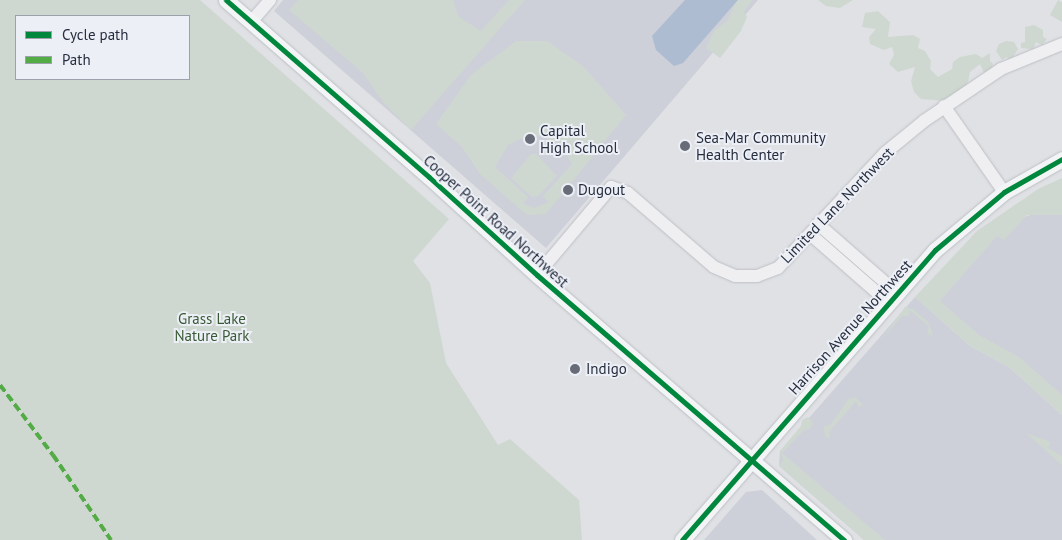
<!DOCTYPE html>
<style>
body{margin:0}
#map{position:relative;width:1062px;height:540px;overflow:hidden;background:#dfe1e5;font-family:"PT Sans",sans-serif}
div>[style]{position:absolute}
.built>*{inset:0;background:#cdd0d8}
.green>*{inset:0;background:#cfd8d0}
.water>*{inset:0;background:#adbcd1}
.roads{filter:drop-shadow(0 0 1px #bdbfc3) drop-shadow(0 0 1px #bdbfc3)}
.minor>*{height:12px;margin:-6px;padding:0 6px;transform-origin:6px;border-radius:6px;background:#efeff1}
.major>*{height:15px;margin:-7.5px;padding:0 7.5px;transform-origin:7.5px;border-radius:7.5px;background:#f3f4f5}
.quiet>*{height:4px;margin-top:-2px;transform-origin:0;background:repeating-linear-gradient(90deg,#53ab46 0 8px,transparent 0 12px)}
.cycleway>*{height:5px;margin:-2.5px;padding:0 2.5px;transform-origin:2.5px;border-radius:2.5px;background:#00873e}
.dots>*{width:14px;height:14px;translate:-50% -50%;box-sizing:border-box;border:2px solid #eceff5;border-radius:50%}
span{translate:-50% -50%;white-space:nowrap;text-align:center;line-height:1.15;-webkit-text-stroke:4px #eceff5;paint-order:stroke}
.poi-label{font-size:15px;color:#262d3e}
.left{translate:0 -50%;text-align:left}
.street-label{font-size:15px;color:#262d3e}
.park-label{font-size:15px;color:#385934}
.legend{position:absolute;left:15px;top:15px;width:175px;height:65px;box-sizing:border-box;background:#eceff5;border:1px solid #9da1ac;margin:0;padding:6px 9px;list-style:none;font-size:15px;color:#262d3e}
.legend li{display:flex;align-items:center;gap:10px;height:25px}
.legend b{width:25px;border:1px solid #9da1ac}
</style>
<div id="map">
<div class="built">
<i style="clip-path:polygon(283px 0,758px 0,546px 248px,274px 11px)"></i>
<i style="clip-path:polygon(1062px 203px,1062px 413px,936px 299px,998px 227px)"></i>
<i style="clip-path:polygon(915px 297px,970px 346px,1009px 367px,1062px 415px,1062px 540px,864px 540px,779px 466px,780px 451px)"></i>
<i style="clip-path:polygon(762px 490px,817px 540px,704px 540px,746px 492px)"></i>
</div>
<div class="green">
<i style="clip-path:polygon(evenodd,0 0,200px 0,449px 219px,413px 261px,430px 283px,446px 363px,498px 445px,510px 439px,579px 500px,582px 540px,0 540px,0 0,16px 16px,189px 16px,189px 79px,16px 79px,16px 16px)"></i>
<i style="clip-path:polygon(298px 0,453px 0,459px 17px,481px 31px,509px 0,525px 0,411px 130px,384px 103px,363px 73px,289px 10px)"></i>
<i style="clip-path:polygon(737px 0,752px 0,744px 12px,747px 17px,741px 31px,720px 58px,706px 48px,714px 31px,728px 20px)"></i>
<i style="clip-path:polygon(818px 0,853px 0,840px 8px,826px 6px)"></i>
<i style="clip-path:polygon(1058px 0,1062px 2px,1062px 22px,1050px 15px)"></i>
<i style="clip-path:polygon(878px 11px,890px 22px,888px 37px,913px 35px,920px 39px,918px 48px,925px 51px,931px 61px,930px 69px,938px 77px,952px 69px,953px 62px,960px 57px,976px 54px,982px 58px,990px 53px,990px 61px,993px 64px,990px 72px,984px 73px,980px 64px,970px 72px,968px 82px,958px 94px,948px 101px,921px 99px,914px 92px,911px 81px,915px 67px,898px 72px,889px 64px,894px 55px,892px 47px,884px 50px,870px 44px,869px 37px,876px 29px,862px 27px,865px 13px)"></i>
<i style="clip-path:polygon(1034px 25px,1043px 30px,1043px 37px,1047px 39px,1042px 45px,1036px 42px,1033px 49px,1021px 48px,1021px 43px,1025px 42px,1025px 27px)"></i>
<i style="clip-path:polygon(evenodd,516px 41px,547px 41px,583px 66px,626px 115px,546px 214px,527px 215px,480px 174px,462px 147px,436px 124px,471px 75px,516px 41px,542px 136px,561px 146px,572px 164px,543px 196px,549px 202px,534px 208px,523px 204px,528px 197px,495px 167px,508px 145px,525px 137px,542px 136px)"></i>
<i style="clip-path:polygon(1006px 41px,1014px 42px,1018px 49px,1011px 60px,1006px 57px,1002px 60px,996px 51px,999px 44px)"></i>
<i style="clip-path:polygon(531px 154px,536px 154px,557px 176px,538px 196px,532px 197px,511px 178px)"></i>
<i style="clip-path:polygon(1062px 178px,1062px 215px,1027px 215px,1004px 240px,997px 236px,940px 301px,979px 335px,1019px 357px,1062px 395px,1062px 415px,1009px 367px,970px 346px,915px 297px,977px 231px,1038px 189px)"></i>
<i style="clip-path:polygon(905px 307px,913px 309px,929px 323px,933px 336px,927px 334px,929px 327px,910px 310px,909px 316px,902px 316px,881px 340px)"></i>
<i style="clip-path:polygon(855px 397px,863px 405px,859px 407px,856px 401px,829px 432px,830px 438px,825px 437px,824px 426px,830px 425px,849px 399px)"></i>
<i style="clip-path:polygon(808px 417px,813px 423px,810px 429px,804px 430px,782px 453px,885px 540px,864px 540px,779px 466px,783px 460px,780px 451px,801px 426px,802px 420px)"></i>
<i style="clip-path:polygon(1026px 433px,1051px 442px,1048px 448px,1062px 456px,1062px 465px)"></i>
</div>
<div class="water">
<i style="clip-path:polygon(685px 0,738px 0,683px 63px,674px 66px,656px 50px,652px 36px)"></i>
</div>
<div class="roads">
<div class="minor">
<i style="left:251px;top:22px;width:29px;rotate:-49deg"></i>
<i style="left:944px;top:106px;width:105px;rotate:55.1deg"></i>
<i style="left:818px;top:224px;width:103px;rotate:41.1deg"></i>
<i style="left:810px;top:234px;width:103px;rotate:41.1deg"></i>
<i style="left:537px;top:275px;width:115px;rotate:-49.9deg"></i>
<i style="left:611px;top:187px;width:18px;rotate:19deg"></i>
<i style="left:628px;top:193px;width:113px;rotate:40.7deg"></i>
<i style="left:714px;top:267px;width:23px;rotate:23deg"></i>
<i style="left:735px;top:276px;width:22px"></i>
<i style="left:757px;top:276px;width:22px;rotate:-21deg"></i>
<i style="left:778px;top:268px;width:157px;rotate:-47.1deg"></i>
<i style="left:885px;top:153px;width:50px;rotate:-39.4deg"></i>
<i style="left:924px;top:121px;width:93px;rotate:-34deg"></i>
<i style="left:1001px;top:69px;width:66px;rotate:-22.3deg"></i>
</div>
<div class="major">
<i style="left:226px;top:0;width:269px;rotate:41.1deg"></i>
<i style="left:429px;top:177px;width:146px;rotate:42.2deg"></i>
<i style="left:537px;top:275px;width:406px;rotate:40.8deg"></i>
<i style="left:682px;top:540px;width:385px;rotate:-48.9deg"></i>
<i style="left:935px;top:250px;width:90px;rotate:-40deg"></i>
<i style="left:1004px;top:192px;width:67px;rotate:-29.6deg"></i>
</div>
</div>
<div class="quiet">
<i style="left:0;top:385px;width:88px;rotate:52.9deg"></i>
<i style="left:53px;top:455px;width:103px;rotate:55.7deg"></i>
</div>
<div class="cycleway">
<i style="left:226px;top:0;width:269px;rotate:41.1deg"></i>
<i style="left:429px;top:177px;width:146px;rotate:42.2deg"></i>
<i style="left:537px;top:275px;width:406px;rotate:40.8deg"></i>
<i style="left:682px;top:540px;width:385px;rotate:-48.9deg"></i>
<i style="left:935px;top:250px;width:90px;rotate:-40deg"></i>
<i style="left:1004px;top:192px;width:67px;rotate:-29.6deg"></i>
</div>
<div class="dots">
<i style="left:530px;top:139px;background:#676c78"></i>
<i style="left:685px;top:146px;background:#676c78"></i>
<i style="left:568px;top:190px;background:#676c78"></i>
<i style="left:575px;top:369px;background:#676c78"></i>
</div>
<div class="poi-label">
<span class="left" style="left:540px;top:139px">Capital<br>High School</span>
<span class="left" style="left:696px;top:146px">Sea-Mar Community<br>Health Center</span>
<span class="left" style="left:578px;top:190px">Dugout</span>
<span class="left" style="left:586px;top:369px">Indigo</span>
</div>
<div class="street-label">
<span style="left:837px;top:205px;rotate:-46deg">Limited Lane Northwest</span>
<span style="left:496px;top:221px;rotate:42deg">Cooper Point Road Northwest</span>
<span style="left:850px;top:327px;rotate:-48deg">Harrison Avenue Northwest</span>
</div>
<div class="park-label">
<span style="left:212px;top:327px">Grass Lake<br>Nature Park</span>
</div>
<ul class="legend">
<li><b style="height:6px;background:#00873e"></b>Cycle path</li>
<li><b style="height:6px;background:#53ab46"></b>Path</li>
</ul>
</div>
